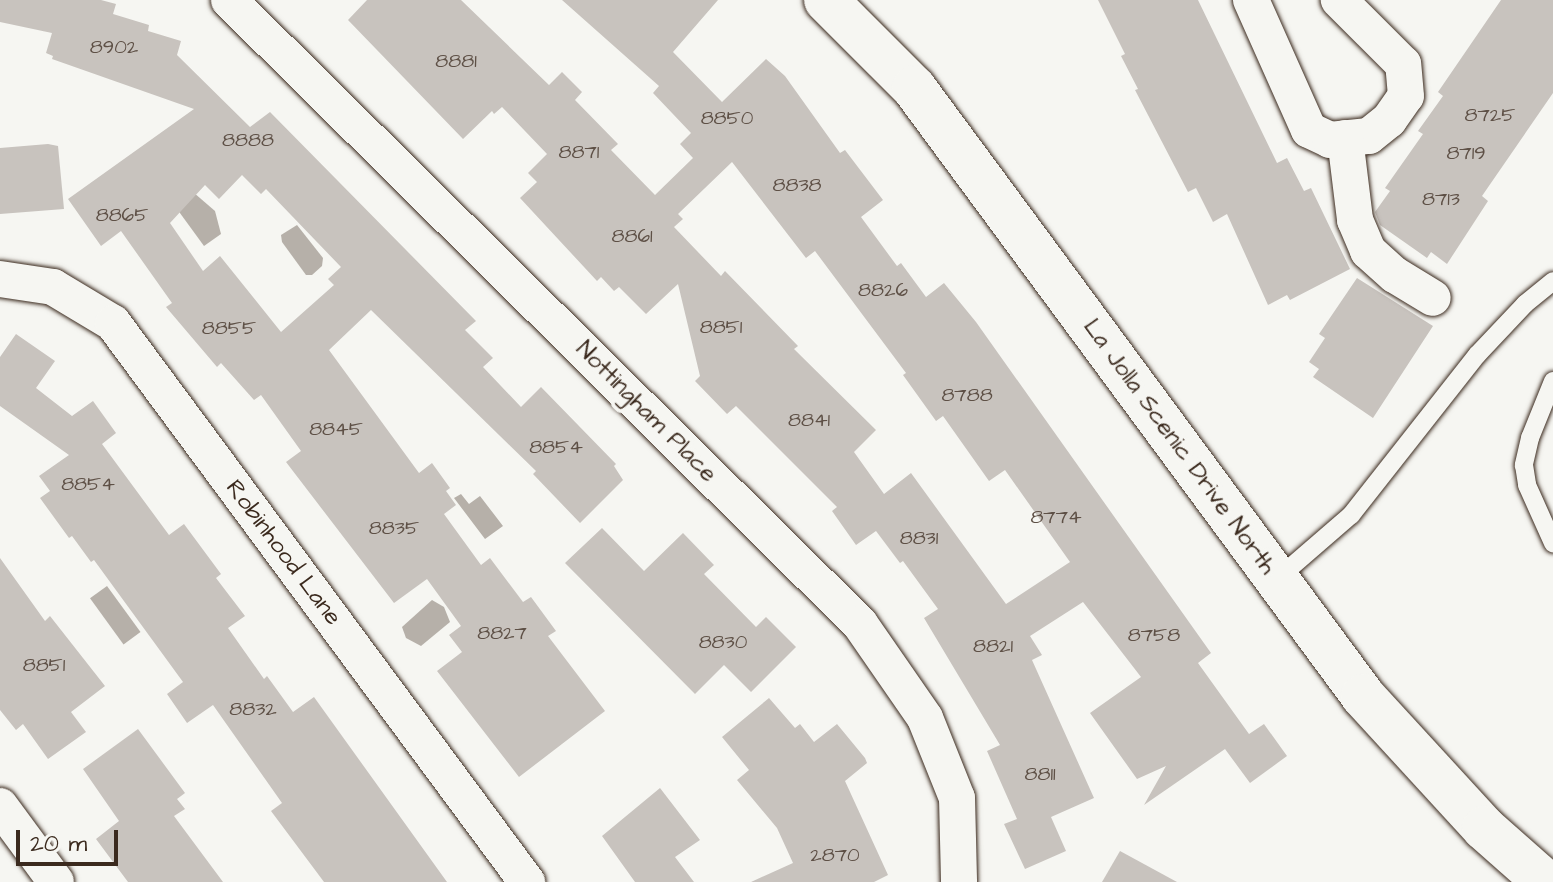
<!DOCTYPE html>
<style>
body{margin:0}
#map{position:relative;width:1553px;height:882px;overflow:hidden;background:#f6f6f2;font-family:"Architects Daughter",sans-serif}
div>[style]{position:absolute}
.water>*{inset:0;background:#b6b0a9;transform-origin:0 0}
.building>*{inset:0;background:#c8c3be}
.roads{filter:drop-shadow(0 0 2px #3b2a1e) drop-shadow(0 0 2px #3b2a1e)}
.service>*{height:18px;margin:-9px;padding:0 9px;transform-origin:9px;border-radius:9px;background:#f6f6f2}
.minor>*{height:36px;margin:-18px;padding:0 18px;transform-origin:18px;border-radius:18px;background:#f6f6f2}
.secondary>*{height:44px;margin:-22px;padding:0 22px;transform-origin:22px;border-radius:22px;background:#f6f6f2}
span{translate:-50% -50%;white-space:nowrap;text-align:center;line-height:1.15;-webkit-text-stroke:8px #f6f6f2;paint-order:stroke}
.number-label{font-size:20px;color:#5e5046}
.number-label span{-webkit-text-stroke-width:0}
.street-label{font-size:24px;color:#3b2a1e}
.scale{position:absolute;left:16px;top:830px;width:102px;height:36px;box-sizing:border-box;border:4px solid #3b2a1e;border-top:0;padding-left:10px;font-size:24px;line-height:28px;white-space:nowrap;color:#3b2a1e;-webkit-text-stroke:6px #f6f6f2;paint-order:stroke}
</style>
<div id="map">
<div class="water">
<i style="clip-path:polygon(186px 186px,215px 211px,221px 234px,204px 246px,169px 198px)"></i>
<i style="clip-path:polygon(297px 225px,323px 258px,322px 266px,312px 275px,306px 275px,282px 242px,281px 235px)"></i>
<i style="clip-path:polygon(461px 494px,469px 504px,480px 496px,503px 526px,485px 539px,454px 498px)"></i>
<i style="left:107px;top:586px;width:57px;height:21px;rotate:54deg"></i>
<i style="clip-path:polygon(432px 600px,444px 607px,450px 622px,421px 646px,406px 638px,402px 627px)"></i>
</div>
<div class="building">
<i style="clip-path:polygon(evenodd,0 0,101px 0,116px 4px,113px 14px,149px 25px,148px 31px,181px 41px,177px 55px,250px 127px,270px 112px,476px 321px,465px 330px,493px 358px,483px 367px,521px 407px,541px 387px,616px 464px,614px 466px,623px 480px,580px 523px,533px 474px,536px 471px,371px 310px,329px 350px,419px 473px,432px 463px,450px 488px,446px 491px,456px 505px,444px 514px,481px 565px,490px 558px,523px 602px,531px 597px,556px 631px,548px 636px,605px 711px,519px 777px,437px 671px,462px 652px,449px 635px,461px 626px,427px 579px,394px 603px,286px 462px,301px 451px,261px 395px,254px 400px,221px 363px,217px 367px,166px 307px,172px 303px,121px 231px,101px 246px,68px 199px,194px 109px,52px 59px,53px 56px,46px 53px,52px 33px,0 22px,0 0,242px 175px,261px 194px,266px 189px,341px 267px,328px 279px,334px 285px,281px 332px,220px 256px,203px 271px,170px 223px,205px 185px,219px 199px,242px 175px)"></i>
<i style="clip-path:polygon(evenodd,367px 0,461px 0,549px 85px,562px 72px,582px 92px,575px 100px,618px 144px,611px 150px,655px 195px,693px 158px,680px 144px,691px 133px,653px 93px,659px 86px,562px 0,718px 0,673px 52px,722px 102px,766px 59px,785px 76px,840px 153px,845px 150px,883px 200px,861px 217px,897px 266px,901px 263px,926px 297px,944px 283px,976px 322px,1211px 653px,1198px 663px,1249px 734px,1264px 724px,1287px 756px,1250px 783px,1225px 749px,1144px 805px,1166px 766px,1137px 779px,1090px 713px,1141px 677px,1083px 602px,1030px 636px,1042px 655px,1032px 660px,1094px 798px,1051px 817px,1066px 851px,1025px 869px,1004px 824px,1017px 819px,987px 751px,1000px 745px,924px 618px,938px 609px,903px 561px,900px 563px,876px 531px,856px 545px,832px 511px,837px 507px,736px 406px,727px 414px,695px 381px,700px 376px,678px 284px,646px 314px,619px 287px,614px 291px,601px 277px,597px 281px,520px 198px,537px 182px,528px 173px,547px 154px,502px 107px,494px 114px,492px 111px,463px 139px,348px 20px,367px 0,732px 162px,806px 258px,815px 251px,906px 373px,903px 375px,936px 421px,943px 416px,989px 481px,1005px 470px,1070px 562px,1006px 604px,911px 473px,884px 494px,854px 452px,876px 430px,794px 349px,798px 346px,725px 271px,721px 276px,674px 227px,683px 219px,678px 214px,732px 162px)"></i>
<i style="clip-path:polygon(1098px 0,1198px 0,1277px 163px,1287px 158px,1304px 191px,1311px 188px,1350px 269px,1290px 300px,1287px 295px,1268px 305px,1227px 214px,1213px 222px,1196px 188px,1188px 192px,1135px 90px,1138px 89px,1121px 56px,1125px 54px)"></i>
<i style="clip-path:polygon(1501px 0,1553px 0,1553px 93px,1482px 196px,1488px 201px,1447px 264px,1431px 252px,1427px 258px,1380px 225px,1375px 212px,1390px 191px,1385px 188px,1423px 134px,1418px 131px,1443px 96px,1438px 92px)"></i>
<i style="clip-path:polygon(48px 144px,58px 146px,64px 209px,0 214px,0 148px)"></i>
<i style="clip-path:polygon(1357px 278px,1433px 326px,1373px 418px,1313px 377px,1319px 369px,1309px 362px,1325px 338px,1319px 334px)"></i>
<i style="clip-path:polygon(16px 334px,55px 361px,36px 388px,72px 416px,93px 401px,116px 433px,102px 444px,169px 535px,184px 524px,221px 574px,216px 578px,245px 616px,228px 628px,264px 679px,267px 676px,293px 712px,314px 697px,447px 882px,324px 882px,271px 811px,282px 803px,213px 705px,187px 723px,167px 694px,183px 682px,94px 560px,91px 562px,72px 536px,69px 538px,40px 498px,50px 491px,39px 476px,69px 455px,0 406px,0 357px)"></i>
<i style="clip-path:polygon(602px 528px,644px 571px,683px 533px,714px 565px,704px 574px,756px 627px,766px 617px,796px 647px,751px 692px,724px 665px,695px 694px,565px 563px)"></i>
<i style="clip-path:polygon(0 558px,45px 621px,50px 616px,105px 686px,71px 712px,86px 732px,48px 759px,23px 724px,16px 730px,0 710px)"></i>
<i style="clip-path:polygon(769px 698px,795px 728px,800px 724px,814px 742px,837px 724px,865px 758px,867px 763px,845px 781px,888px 875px,874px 882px,751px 882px,793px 863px,777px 828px,737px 780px,749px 770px,722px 737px)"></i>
<i style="clip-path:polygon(138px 729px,185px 793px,177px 799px,185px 809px,174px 816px,223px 882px,128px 882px,96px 839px,119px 821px,83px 769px)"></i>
<i style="clip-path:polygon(660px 788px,700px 840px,675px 857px,694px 882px,635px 882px,602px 836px)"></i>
<i style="clip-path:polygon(1120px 851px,1177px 882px,1102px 882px)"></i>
</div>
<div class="roads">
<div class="service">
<i style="left:1553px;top:381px;width:61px;rotate:112deg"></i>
<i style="left:1530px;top:438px;width:28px;rotate:103deg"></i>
<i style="left:1524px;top:465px;width:20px;rotate:81deg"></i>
<i style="left:1527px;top:485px;width:64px;rotate:65.9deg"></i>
<i style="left:1277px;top:579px;width:98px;rotate:-40.9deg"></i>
<i style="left:1351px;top:515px;width:204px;rotate:-51.8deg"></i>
<i style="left:1477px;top:355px;width:70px;rotate:-46.7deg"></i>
<i style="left:1525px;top:304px;width:36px;rotate:-39deg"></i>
</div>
<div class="minor">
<i style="left:229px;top:0;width:887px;rotate:44.68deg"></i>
<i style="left:860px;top:624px;width:114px;rotate:55.3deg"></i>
<i style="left:925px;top:718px;width:86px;rotate:68.2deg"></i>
<i style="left:957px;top:798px;width:84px;rotate:88.6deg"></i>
<i style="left:1251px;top:0;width:142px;rotate:66deg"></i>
<i style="left:1309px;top:130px;width:23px;rotate:25deg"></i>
<i style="left:1330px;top:140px;width:39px;rotate:-6deg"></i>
<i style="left:1369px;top:136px;width:26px;rotate:-39deg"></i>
<i style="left:1389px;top:120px;width:29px;rotate:-55deg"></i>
<i style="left:1406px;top:96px;width:32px;rotate:-95deg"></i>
<i style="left:1403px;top:64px;width:91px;rotate:-135deg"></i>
<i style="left:1345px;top:138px;width:83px;rotate:83deg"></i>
<i style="left:1355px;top:220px;width:34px;rotate:67deg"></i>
<i style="left:1368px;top:251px;width:36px;rotate:42deg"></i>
<i style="left:1395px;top:275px;width:44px;rotate:31.2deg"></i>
<i style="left:0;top:279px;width:54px;rotate:8.6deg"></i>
<i style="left:53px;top:287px;width:70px;rotate:31deg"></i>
<i style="left:113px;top:323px;width:696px;rotate:53.48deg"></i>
<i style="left:0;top:806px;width:94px;rotate:53.6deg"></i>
</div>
<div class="secondary">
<i style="left:826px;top:0;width:124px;rotate:45deg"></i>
<i style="left:914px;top:88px;width:756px;rotate:53.55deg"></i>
<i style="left:1363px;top:696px;width:179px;rotate:47.5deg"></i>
<i style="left:1484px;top:828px;width:81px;rotate:41.5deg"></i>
</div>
</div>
<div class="number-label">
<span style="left:114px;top:47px">8902</span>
<span style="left:456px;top:61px">8881</span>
<span style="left:1490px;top:115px">8725</span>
<span style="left:727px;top:118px">8850</span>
<span style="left:248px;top:140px">8888</span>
<span style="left:579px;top:152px">8871</span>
<span style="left:1466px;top:153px">8719</span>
<span style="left:797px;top:185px">8838</span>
<span style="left:1441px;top:199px">8713</span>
<span style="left:122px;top:215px">8865</span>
<span style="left:632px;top:236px">8861</span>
<span style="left:883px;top:290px">8826</span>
<span style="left:721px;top:327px">8851</span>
<span style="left:229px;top:328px">8855</span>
<span style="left:967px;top:395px">8788</span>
<span style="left:809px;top:420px">8841</span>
<span style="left:336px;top:429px">8845</span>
<span style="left:556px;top:447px">8854</span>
<span style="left:88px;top:484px">8854</span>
<span style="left:1056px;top:517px">8774</span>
<span style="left:394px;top:528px">8835</span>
<span style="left:919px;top:538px">8831</span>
<span style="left:502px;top:633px">8827</span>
<span style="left:1154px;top:635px">8758</span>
<span style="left:723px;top:642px">8830</span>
<span style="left:993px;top:646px">8821</span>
<span style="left:44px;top:665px">8851</span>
<span style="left:253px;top:709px">8832</span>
<span style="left:1040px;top:774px">8811</span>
<span style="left:835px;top:855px">2870</span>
</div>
<div class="street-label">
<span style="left:646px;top:412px;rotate:45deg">Nottingham Place</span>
<span style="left:1179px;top:447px;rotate:54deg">La Jolla Scenic Drive North</span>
<span style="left:283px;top:553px;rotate:53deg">Robinhood Lane</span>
</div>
<div class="scale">20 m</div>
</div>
